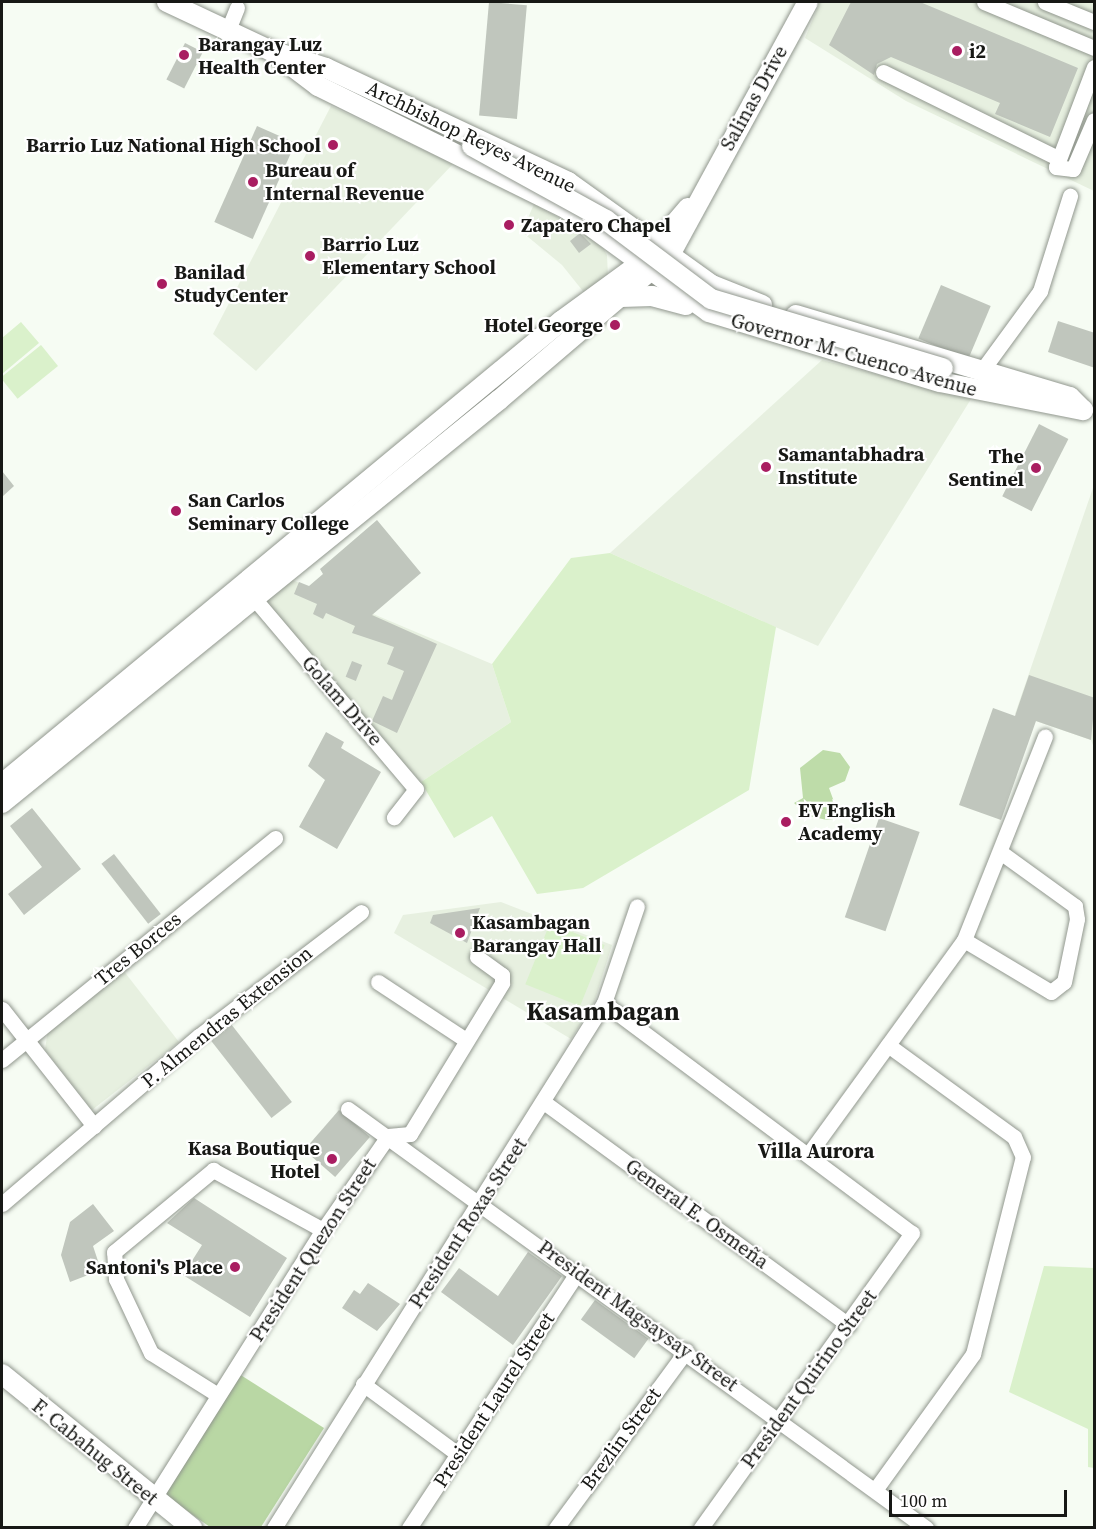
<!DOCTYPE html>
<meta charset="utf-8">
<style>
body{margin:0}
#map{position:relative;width:1096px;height:1529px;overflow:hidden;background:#f6fcf3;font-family:"Source Serif 4",serif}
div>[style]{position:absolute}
.built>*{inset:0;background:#e7f0e0}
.green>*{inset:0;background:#daf1cb;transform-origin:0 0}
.forest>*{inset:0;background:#b9d7a4}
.water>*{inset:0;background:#bedca9}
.building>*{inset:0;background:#c0c6bd;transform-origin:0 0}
.roads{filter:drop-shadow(0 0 2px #91978e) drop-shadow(0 0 2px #91978e)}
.minor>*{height:15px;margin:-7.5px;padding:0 7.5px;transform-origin:7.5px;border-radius:7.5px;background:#fff}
.major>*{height:20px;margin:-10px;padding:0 10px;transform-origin:10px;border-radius:10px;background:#fff}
.bridges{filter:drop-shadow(0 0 2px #91978e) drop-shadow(0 0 2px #91978e)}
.major-bridge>*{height:20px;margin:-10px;padding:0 10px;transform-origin:10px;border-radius:10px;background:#fff}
.dots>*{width:16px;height:16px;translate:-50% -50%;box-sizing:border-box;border:3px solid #fff;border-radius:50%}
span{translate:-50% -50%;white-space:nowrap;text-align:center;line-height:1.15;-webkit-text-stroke:4.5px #fff;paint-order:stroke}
.poi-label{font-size:20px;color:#171815;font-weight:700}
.left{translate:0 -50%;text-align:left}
.right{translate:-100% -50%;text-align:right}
.street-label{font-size:20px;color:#171815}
.neighbourhood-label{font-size:21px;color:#171815;font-weight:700}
.district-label{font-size:26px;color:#171815;font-weight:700}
.frame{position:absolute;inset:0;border:3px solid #171815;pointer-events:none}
.scale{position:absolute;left:889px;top:1490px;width:178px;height:27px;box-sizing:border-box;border:3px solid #171815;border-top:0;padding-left:8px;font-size:18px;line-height:21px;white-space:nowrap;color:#171815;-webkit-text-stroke:4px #fff;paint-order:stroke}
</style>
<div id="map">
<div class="built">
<i style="clip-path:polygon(820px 2px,1094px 2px,1094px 191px,906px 101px,805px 38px)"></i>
<i style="clip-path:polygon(331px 106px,453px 164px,256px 371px,213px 334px)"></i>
<i style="clip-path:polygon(534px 204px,598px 239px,607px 255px,608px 277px,586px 295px,562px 265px,522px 232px)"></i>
<i style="clip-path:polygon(822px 360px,971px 399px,818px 646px,610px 553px)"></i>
<i style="clip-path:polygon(1094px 485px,1094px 748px,1091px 740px,1015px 714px)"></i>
<i style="clip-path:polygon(290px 579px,492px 664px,511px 722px,421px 782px,262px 604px)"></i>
<i style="clip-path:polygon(501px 902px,612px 945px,594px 1003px,571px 1039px,394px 933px,403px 915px)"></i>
<i style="clip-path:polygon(123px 970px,179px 1042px,92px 1110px,45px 1050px,48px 1029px)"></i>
</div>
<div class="green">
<i style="clip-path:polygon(21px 322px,39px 343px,2px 374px,2px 338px)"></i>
<i style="left:41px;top:345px;width:27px;height:52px;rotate:51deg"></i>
<i style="clip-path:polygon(610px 553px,776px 627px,749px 790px,583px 888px,537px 894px,492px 816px,454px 838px,421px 782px,511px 722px,492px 664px,571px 558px)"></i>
<i style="left:550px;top:923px;width:59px;height:66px;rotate:22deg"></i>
<i style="clip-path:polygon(1044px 1266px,1094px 1268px,1094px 1468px,1088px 1467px,1088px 1429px,1009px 1392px)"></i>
</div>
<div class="forest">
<i style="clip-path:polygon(239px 1374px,324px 1428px,261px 1527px,210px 1527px,163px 1494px)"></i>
</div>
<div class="water">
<i style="clip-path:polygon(823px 750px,840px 753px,850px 767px,845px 781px,829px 788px,840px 818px,827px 820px,809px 816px,794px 803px,803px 798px,800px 768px)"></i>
</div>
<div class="building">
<i style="left:489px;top:2px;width:38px;height:114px;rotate:5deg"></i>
<i style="clip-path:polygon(851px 2px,920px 2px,1078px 68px,1050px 137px,995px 114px,1000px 103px,891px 57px,877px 64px,874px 75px,829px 45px)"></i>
<i style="left:185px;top:43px;width:20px;height:41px;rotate:27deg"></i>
<i style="left:257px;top:126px;width:42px;height:105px;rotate:24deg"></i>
<i style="clip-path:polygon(580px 233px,591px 244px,579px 253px,570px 241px)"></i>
<i style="left:941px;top:285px;width:54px;height:58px;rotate:23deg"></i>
<i style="clip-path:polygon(1058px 321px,1095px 333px,1095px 368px,1048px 352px)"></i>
<i style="left:1039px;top:424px;width:33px;height:81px;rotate:27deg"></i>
<i style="clip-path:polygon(2px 471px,14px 486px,2px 497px)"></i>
<i style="clip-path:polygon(377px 520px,421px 573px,372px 615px,437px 644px,397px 733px,372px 721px,383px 696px,392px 700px,404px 671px,387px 664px,394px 647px,352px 633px,355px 626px,326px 613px,323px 619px,313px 614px,317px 604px,294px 594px,299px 582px,309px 586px,323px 574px,320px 569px)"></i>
<i style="left:352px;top:661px;width:11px;height:17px;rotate:22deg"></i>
<i style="clip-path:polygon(1029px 675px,1095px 698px,1091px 740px,1036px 721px,1001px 820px,959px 805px,993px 708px,1015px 716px)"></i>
<i style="clip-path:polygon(326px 732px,344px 742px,341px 748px,381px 772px,337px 849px,299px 827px,325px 780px,308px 766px)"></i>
<i style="clip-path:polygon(32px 808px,81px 869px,24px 915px,8px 894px,42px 867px,10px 826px)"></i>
<i style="left:879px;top:818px;width:43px;height:105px;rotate:19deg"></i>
<i style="left:114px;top:854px;width:76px;height:16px;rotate:52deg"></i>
<i style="clip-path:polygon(480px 908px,467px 943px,430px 923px,433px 915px)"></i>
<i style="left:231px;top:1024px;width:99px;height:26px;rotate:52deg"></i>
<i style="left:339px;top:1110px;width:41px;height:53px;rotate:41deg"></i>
<i style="clip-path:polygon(194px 1198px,287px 1258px,250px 1317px,183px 1275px,202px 1245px,167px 1223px)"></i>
<i style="clip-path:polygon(93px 1204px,114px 1231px,93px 1246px,101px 1270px,70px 1282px,61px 1255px,70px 1222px)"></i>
<i style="clip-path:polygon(528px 1252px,562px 1276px,513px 1345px,441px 1292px,459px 1268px,498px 1296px)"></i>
<i style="clip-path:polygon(368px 1283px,400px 1304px,377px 1331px,342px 1308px,354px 1290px,360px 1294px)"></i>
<i style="left:595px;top:1300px;width:66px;height:24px;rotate:36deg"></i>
</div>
<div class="roads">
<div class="minor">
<i style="left:984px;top:2px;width:119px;rotate:22.7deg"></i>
<i style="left:1045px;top:2px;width:53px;rotate:22.2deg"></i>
<i style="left:228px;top:30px;width:24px;rotate:-68deg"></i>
<i style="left:1094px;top:67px;width:107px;rotate:110.8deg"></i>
<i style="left:1056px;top:167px;width:17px;rotate:7deg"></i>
<i style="left:1073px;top:169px;width:53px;rotate:-66.8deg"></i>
<i style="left:883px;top:72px;width:193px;rotate:26.2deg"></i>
<i style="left:983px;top:369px;width:97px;rotate:-53.8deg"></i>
<i style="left:1040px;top:291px;width:100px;rotate:-72.5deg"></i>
<i style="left:247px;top:590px;width:261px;rotate:49.7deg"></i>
<i style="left:416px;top:789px;width:36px;rotate:128deg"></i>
<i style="left:964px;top:940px;width:101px;rotate:30.9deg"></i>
<i style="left:1051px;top:992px;width:16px;rotate:-38deg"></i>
<i style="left:1064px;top:982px;width:64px;rotate:-78.3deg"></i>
<i style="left:1077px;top:919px;width:13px;rotate:-99deg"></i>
<i style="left:1075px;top:906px;width:92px;rotate:-144.2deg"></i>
<i style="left:378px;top:982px;width:105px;rotate:33.4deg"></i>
<i style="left:604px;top:1003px;width:384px;rotate:36.8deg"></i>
<i style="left:912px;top:1233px;width:363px;rotate:125.6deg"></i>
<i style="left:2px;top:1009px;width:149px;rotate:51.8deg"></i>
<i style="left:2px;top:1060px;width:352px;rotate:-39.1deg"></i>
<i style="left:545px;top:1103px;width:376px;rotate:36.2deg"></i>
<i style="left:348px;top:1109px;width:714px;rotate:35.94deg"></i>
<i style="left:810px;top:1152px;width:262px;rotate:-54deg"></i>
<i style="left:964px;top:940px;width:219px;rotate:-68.3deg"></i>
<i style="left:2px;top:1204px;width:259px;rotate:-40.5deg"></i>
<i style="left:199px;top:1036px;width:204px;rotate:-37.4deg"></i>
<i style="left:363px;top:1384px;width:119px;rotate:36.5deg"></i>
<i style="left:218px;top:1395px;width:79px;rotate:-147.9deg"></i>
<i style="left:151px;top:1353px;width:82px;rotate:-115.3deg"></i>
<i style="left:116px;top:1279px;width:27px;rotate:-94deg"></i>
<i style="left:114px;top:1252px;width:129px;rotate:-39.6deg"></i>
<i style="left:213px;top:1170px;width:125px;rotate:28.6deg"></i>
<i style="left:875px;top:1490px;width:168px;rotate:-54.2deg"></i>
<i style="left:973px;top:1354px;width:203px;rotate:-75.8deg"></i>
<i style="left:1023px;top:1157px;width:22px;rotate:-114deg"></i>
<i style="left:1014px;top:1137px;width:156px;rotate:-143.9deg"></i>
<i style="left:135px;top:1528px;width:352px;rotate:-57.8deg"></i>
<i style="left:323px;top:1230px;width:114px;rotate:-55.3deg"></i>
<i style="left:388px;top:1136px;width:22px;rotate:-5deg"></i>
<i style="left:410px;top:1134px;width:177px;rotate:-58.6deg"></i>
<i style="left:502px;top:983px;width:8px;rotate:-90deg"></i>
<i style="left:502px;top:975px;width:31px;rotate:-144deg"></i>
<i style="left:274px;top:1528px;width:620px;rotate:-57.85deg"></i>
<i style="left:604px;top:1003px;width:102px;rotate:-71.2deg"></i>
<i style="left:409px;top:1528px;width:307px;rotate:-56.6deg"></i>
<i style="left:556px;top:1528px;width:220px;rotate:-53.7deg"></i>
</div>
<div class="major">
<i style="left:167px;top:2px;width:127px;rotate:25.2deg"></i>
<i style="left:272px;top:51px;width:58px;rotate:37.3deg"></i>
<i style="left:318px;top:86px;width:278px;rotate:26.3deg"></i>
<i style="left:567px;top:209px;width:175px;rotate:36deg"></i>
<i style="left:709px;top:312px;width:241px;rotate:16.9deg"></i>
<i style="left:940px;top:382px;width:146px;rotate:11.1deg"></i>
<i style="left:275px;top:52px;width:53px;rotate:17.4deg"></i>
<i style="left:326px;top:68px;width:268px;rotate:25.2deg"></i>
<i style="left:568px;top:182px;width:177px;rotate:35.6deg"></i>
<i style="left:712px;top:285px;width:54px;rotate:21.8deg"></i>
<i style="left:621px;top:297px;width:31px;rotate:-2deg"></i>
<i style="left:652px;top:296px;width:35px;rotate:15deg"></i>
<i style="left:796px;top:315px;width:286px;rotate:16.7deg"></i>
<i style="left:1070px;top:397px;width:18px;rotate:45deg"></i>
<i style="left:2px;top:784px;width:726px;rotate:-39.63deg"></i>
<i style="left:561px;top:321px;width:100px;rotate:-36.1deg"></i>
<i style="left:642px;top:262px;width:71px;rotate:-49.6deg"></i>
<i style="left:2px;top:803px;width:640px;rotate:-39.04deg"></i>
<i style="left:499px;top:400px;width:226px;rotate:-40.5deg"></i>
<i style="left:671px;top:253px;width:286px;rotate:-61.4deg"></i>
<i style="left:2px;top:1374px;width:245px;rotate:39deg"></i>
</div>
</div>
<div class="bridges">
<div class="major-bridge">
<i style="left:472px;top:146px;width:153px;rotate:28.9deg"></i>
<i style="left:606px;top:220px;width:131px;rotate:37deg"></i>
<i style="left:711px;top:299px;width:242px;rotate:16.6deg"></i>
</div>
</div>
<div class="dots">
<i style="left:957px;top:51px;background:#a91d61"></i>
<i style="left:184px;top:55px;background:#a91d61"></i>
<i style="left:333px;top:145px;background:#a91d61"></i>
<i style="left:253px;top:182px;background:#a91d61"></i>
<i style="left:509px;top:225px;background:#a91d61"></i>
<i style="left:310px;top:256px;background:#a91d61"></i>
<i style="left:162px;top:284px;background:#a91d61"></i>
<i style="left:615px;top:325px;background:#a91d61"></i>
<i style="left:766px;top:467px;background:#a91d61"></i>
<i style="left:1036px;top:468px;background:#a91d61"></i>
<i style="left:176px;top:511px;background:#a91d61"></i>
<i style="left:786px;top:822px;background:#a91d61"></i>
<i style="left:460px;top:933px;background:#a91d61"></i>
<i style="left:332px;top:1159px;background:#a91d61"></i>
<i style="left:235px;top:1267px;background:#a91d61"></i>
</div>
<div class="poi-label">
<span class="left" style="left:198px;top:56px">Barangay Luz<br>Health Center</span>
<span class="left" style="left:969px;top:51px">i2</span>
<span class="right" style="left:321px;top:145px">Barrio Luz National High School</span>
<span class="left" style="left:265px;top:182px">Bureau of<br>Internal Revenue</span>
<span class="left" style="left:521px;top:225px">Zapatero Chapel</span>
<span class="left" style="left:322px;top:256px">Barrio Luz<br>Elementary School</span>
<span class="left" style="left:174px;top:284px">Banilad<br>StudyCenter</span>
<span class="right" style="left:603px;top:325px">Hotel George</span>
<span class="left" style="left:778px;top:466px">Samantabhadra<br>Institute</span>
<span class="right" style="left:1024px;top:468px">The<br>Sentinel</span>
<span class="left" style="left:188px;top:512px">San Carlos<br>Seminary College</span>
<span class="left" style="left:798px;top:822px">EV English<br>Academy</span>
<span class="left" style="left:472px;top:934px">Kasambagan<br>Barangay Hall</span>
<span class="right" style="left:320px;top:1160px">Kasa Boutique<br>Hotel</span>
<span class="right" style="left:223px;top:1267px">Santoni's Place</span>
</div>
<div class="street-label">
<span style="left:754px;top:98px;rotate:-61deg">Salinas Drive</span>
<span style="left:471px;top:137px;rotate:26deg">Archbishop Reyes Avenue</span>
<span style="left:854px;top:355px;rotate:16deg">Governor M. Cuenco Avenue</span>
<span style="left:342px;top:701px;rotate:49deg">Golam Drive</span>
<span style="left:138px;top:949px;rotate:-39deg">Tres Borces</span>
<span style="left:227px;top:1017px;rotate:-39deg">P. Almendras Extension</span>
<span style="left:697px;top:1214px;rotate:36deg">General E. Osmeña</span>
<span style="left:468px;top:1223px;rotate:-57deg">President Roxas Street</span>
<span style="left:313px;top:1250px;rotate:-57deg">President Quezon Street</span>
<span style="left:638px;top:1316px;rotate:36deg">President Magsaysay Street</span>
<span style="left:809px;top:1379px;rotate:-54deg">President Quirino Street</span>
<span style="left:494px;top:1400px;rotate:-57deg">President Laurel Street</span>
<span style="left:621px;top:1439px;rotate:-54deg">Brezlin Street</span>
<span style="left:95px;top:1452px;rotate:39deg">F. Cabahug Street</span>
</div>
<div class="neighbourhood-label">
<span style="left:816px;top:1151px">Villa Aurora</span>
</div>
<div class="district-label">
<span style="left:603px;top:1012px">Kasambagan</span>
</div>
<div class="frame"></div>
<div class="scale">100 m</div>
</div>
